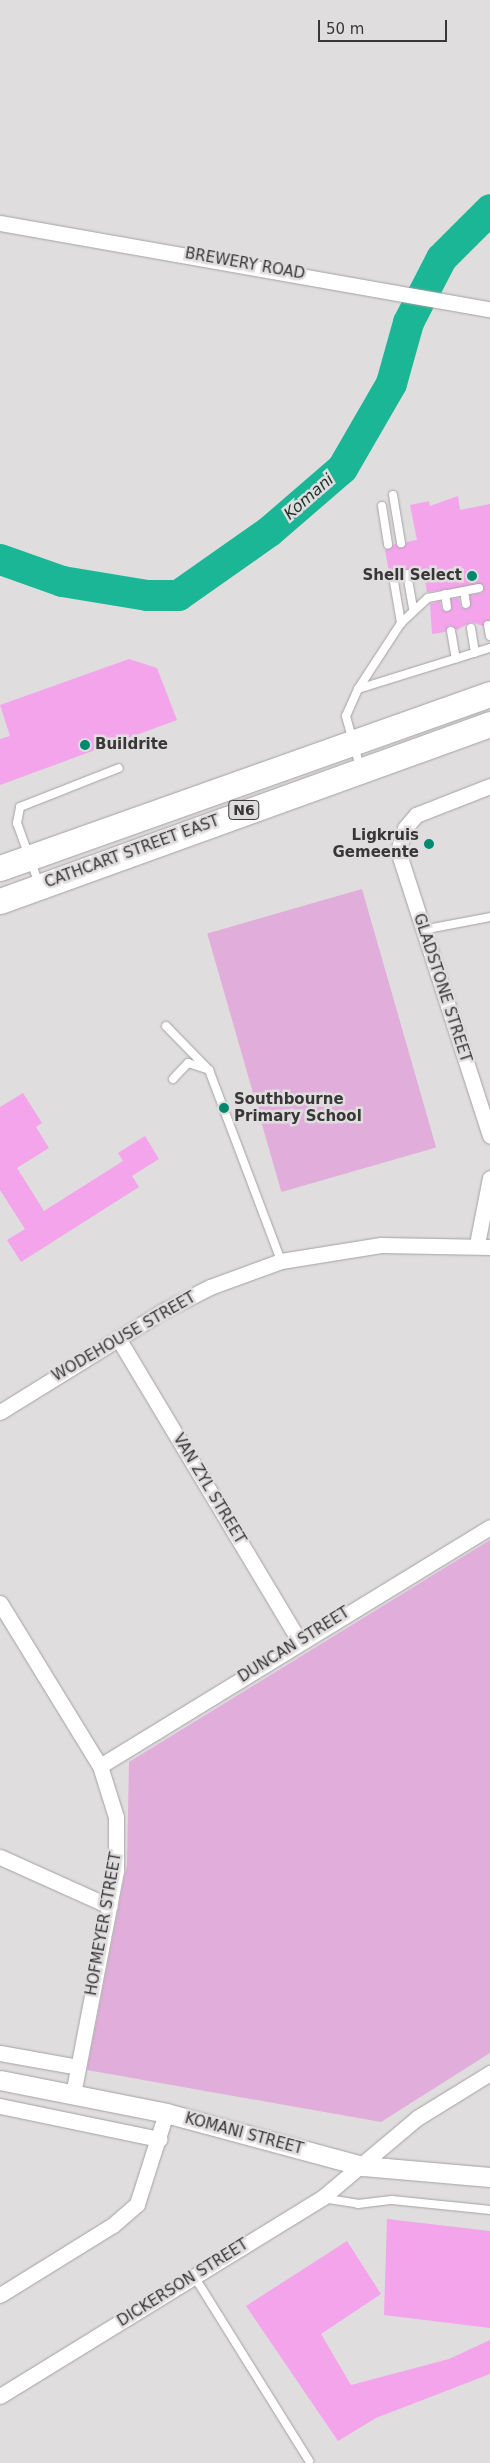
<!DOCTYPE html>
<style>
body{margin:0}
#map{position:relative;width:490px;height:2463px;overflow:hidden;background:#e0dddf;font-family:"DejaVu Sans",sans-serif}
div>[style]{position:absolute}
.green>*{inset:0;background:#e1addb;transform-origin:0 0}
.river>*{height:31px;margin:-15.5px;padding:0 15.5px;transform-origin:15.5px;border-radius:15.5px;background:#1ab695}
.building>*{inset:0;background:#f3a4eb}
.roads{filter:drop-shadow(0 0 1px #a3a1a3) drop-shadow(0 0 1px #a3a1a3)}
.service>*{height:8px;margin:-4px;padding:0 4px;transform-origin:4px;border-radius:4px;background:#fff}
.minor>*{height:15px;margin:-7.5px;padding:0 7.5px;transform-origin:7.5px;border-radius:7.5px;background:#fff}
.tertiary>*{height:19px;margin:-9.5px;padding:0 9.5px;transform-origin:9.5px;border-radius:9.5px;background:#fff}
.trunk>*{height:25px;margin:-12.5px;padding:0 12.5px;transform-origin:12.5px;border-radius:12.5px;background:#fff}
.dots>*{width:14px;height:14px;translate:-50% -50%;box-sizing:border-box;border:2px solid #e0dddf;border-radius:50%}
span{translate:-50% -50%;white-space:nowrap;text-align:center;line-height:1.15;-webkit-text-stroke:5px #e0dddf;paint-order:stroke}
.shield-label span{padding:1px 4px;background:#e0dddf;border:1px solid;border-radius:4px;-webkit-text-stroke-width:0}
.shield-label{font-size:14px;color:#383738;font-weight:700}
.street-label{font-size:15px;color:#383738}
.poi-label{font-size:15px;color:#383738;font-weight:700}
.right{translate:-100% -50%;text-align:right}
.left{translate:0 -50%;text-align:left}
.water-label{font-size:16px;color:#1e352e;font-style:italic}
.scale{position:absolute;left:318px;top:20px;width:129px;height:22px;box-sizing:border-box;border:2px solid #383738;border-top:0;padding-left:6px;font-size:15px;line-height:18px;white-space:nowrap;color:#383738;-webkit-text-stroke:4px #e0dddf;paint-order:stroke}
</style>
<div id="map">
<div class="green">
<i style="left:362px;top:889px;width:269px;height:161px;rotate:74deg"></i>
<i style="clip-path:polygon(490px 1540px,490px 2053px,381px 2122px,87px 2070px,127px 1864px,129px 1762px)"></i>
</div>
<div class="river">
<i style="left:0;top:559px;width:66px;rotate:19.5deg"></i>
<i style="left:62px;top:581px;width:86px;rotate:9.4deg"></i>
<i style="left:147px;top:595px;width:31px"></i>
<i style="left:178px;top:595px;width:111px;rotate:-35.1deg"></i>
<i style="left:269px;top:531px;width:96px;rotate:-40.8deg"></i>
<i style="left:342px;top:468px;width:98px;rotate:-60deg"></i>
<i style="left:391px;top:383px;width:63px;rotate:-74.4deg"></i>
<i style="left:408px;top:322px;width:72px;rotate:-62.7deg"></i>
<i style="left:441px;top:258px;width:69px;rotate:-45deg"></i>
</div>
<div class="building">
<i style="clip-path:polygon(458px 496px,460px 510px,490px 504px,490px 620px,483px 626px,471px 622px,457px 630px,450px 625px,445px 632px,432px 634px,430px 604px,440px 601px,442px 610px,448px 612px,451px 599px,459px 598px,461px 607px,467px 609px,470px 595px,482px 593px,484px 585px,427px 592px,423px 571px,389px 572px,385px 550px,395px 544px,402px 548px,407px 542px,417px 540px,410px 505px,429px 501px,430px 506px)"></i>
<i style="clip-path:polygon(129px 659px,157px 668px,177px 720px,0 785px,0 739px,10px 736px,0 705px)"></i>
<i style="clip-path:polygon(23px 1093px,42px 1123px,36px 1127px,49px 1148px,17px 1168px,44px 1211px,123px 1161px,118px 1153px,145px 1136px,159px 1159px,132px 1176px,139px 1187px,21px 1262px,7px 1240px,25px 1229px,0 1190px,0 1107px)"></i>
<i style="clip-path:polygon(387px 2219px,490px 2231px,490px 2328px,384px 2315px)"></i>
<i style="clip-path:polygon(347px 2241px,381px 2294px,321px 2334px,351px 2385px,449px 2359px,490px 2340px,490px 2374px,376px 2418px,338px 2441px,246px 2306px)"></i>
</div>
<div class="roads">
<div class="service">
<i style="left:393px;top:495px;width:49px;rotate:80.5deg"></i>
<i style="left:382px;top:506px;width:39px;rotate:81deg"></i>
<i style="left:407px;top:574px;width:35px;rotate:80deg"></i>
<i style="left:393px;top:576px;width:48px;rotate:80.3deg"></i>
<i style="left:464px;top:591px;width:13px;rotate:81deg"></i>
<i style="left:445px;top:594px;width:13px;rotate:81deg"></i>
<i style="left:488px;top:625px;width:11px;rotate:80deg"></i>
<i style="left:471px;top:628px;width:25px;rotate:81deg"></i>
<i style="left:451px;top:631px;width:28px;rotate:80deg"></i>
<i style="left:358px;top:689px;width:138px;rotate:-17.3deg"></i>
<i style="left:360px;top:767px;width:53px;rotate:-105.4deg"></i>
<i style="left:346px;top:716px;width:30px;rotate:-66deg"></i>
<i style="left:358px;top:689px;width:79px;rotate:-56.9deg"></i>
<i style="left:401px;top:623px;width:37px;rotate:-43deg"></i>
<i style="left:428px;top:598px;width:52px;rotate:-11.1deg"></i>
<i style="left:39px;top:884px;width:65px;rotate:-109.8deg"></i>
<i style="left:17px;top:823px;width:16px;rotate:-79deg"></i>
<i style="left:20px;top:807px;width:106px;rotate:-21.5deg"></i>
<i style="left:422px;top:930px;width:69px;rotate:-10.8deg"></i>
<i style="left:166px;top:1026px;width:62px;rotate:45.7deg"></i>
<i style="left:209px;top:1070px;width:204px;rotate:69.3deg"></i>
<i style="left:173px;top:1079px;width:22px;rotate:-47deg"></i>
<i style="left:188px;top:1063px;width:22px;rotate:18deg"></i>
<i style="left:322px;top:2198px;width:36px;rotate:9deg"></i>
<i style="left:358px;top:2204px;width:34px;rotate:-7deg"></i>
<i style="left:392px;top:2200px;width:99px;rotate:5.8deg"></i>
<i style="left:194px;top:2276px;width:218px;rotate:58.1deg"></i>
</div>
<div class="minor">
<i style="left:0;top:223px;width:497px;rotate:10deg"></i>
<i style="left:490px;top:786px;width:79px;rotate:158.6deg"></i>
<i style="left:416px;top:815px;width:17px;rotate:130deg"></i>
<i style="left:405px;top:828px;width:24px;rotate:107deg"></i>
<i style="left:398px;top:851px;width:299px;rotate:72.1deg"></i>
<i style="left:477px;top:1244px;width:67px;rotate:-78.9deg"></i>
<i style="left:118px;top:1338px;width:352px;rotate:59.1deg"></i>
<i style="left:0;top:1412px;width:190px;rotate:-31.8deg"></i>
<i style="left:161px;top:1312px;width:55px;rotate:-27deg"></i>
<i style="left:210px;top:1287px;width:76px;rotate:-20.1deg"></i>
<i style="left:281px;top:1261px;width:101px;rotate:-9.1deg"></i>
<i style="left:381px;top:1245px;width:109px;rotate:1.1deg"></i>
<i style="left:0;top:1603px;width:191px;rotate:58.5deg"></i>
<i style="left:100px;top:1766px;width:53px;rotate:72.6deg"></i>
<i style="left:116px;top:1817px;width:54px;rotate:90deg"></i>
<i style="left:116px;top:1871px;width:227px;rotate:100.9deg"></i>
<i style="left:100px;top:1766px;width:457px;rotate:-31.5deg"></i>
<i style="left:0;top:1857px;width:120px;rotate:24.2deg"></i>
<i style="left:0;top:2053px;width:79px;rotate:10.2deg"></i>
<i style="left:0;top:2106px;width:163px;rotate:11.7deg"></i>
<i style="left:0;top:2295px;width:133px;rotate:-31.8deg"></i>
<i style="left:113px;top:2225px;width:32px;rotate:-41deg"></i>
<i style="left:137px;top:2204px;width:96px;rotate:-72.3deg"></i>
<i style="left:0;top:2396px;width:378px;rotate:-31.6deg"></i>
<i style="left:322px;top:2198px;width:124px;rotate:-40.1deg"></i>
<i style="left:417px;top:2118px;width:86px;rotate:-31.7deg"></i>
</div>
<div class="tertiary">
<i style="left:0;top:2080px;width:169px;rotate:11.2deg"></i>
<i style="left:166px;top:2113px;width:204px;rotate:15.1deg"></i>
<i style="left:363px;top:2166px;width:127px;rotate:5deg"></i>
</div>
<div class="trunk">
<i style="left:0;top:868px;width:520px;rotate:-19.55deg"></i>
<i style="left:0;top:901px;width:521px;rotate:-19.86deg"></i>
</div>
</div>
<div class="dots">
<i style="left:472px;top:576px;background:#00896f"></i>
<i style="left:85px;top:745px;background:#00896f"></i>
<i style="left:429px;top:844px;background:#00896f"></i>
<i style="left:224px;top:1108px;background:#00896f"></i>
</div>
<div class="shield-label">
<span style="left:244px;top:810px">N6</span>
</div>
<div class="street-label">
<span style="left:245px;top:264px;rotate:10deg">BREWERY ROAD</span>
<span style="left:132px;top:852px;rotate:-20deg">CATHCART STREET EAST</span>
<span style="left:442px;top:988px;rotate:72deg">GLADSTONE STREET</span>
<span style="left:124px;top:1337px;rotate:-30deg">WODEHOUSE STREET</span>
<span style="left:209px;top:1489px;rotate:59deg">VAN ZYL STREET</span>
<span style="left:294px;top:1645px;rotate:-32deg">DUNCAN STREET</span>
<span style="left:104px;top:1924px;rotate:-80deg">HOFMEYER STREET</span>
<span style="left:244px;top:2134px;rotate:15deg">KOMANI STREET</span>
<span style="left:183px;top:2283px;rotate:-32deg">DICKERSON STREET</span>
</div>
<div class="poi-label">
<span class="right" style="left:462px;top:576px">Shell Select</span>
<span class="left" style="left:95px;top:745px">Buildrite</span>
<span class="right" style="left:419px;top:844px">Ligkruis<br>Gemeente</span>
<span class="left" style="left:234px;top:1108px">Southbourne<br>Primary School</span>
</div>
<div class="water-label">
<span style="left:309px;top:497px;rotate:-41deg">Komani</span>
</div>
<div class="scale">50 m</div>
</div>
